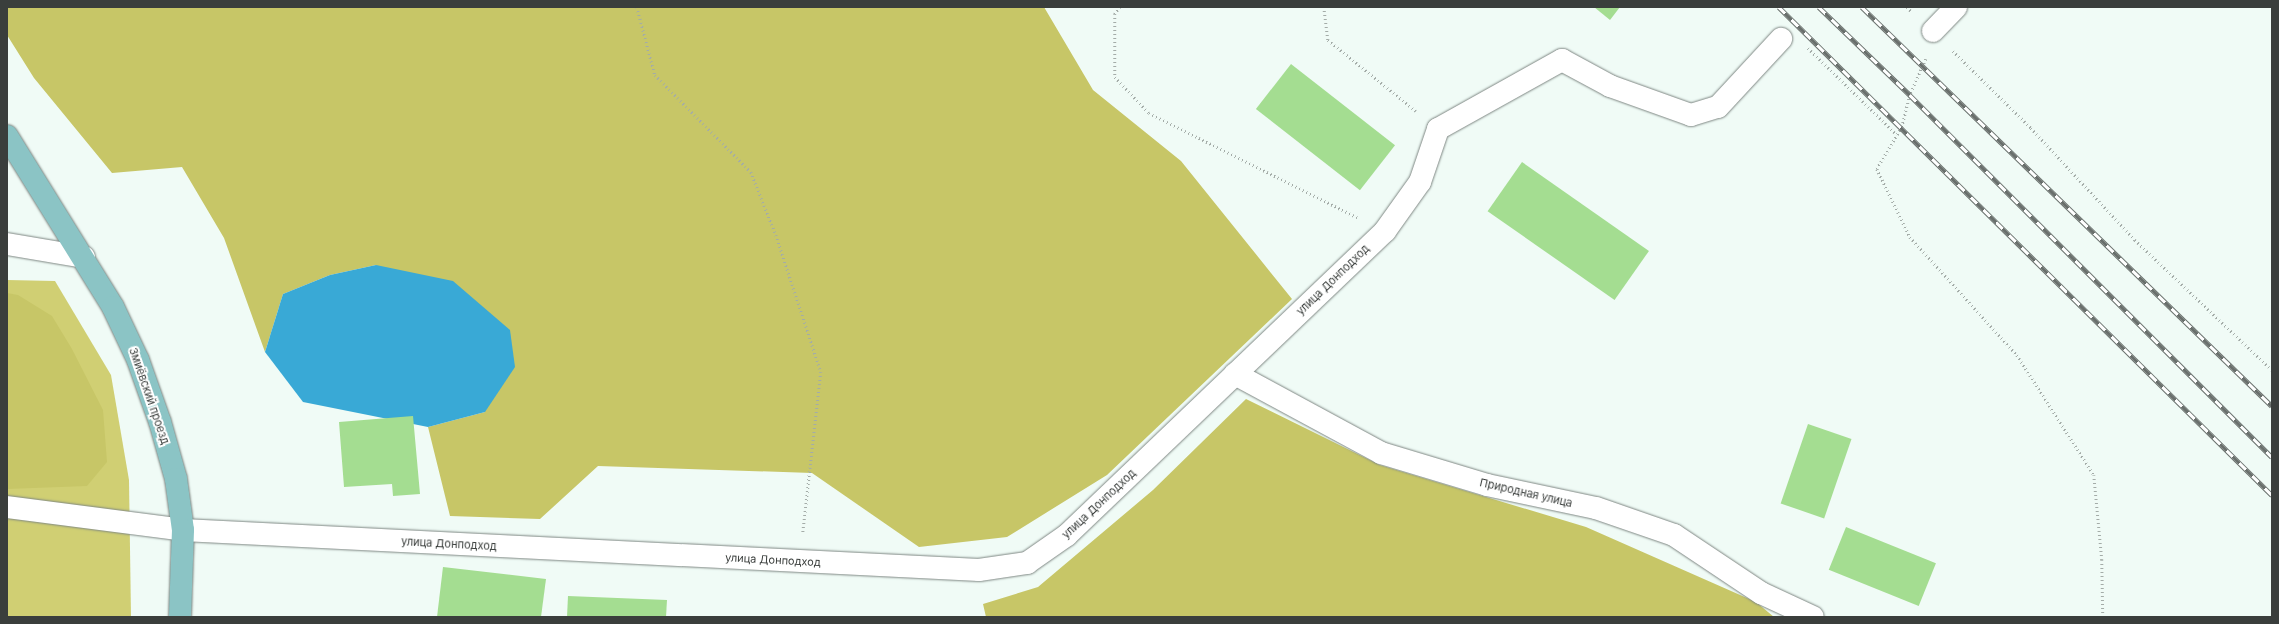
<!DOCTYPE html>
<meta charset="utf-8">
<style>
body{margin:0}
#map{position:relative;width:2279px;height:624px;overflow:hidden;background:#f0fbf6;font-family:Inter,sans-serif}
div>[style]{position:absolute}
.green>*{inset:0;background:#d0cf73}
.forest>*{inset:0;background:#c7c667}
.water>*{inset:0;background:#39a9d6}
.building>*{inset:0;background:#a4dd91;transform-origin:0 0}
.path>*{height:2.5px;margin-top:-1.25px;transform-origin:0;background:repeating-linear-gradient(90deg,#a4aca8 0 1px,transparent 0 4px)}
.roads{filter:drop-shadow(0 0 1px #7e8783) drop-shadow(0 0 1px #7e8783)}
.minor>*{height:22px;margin:-11px;padding:0 11px;transform-origin:11px;border-radius:11px;background:#fff}
.major>*{height:22px;margin:-11px;padding:0 11px;transform-origin:11px;border-radius:11px;background:#8bc4c5}
.rail>*{height:4.5px;margin-top:-2.25px;transform-origin:0;background:repeating-linear-gradient(90deg,#fff 0 9px,#696f6c 0 18px);box-sizing:border-box;border-block:1px solid #696f6c}
span{translate:-50% -50%;white-space:nowrap;text-align:center;line-height:1.15;-webkit-text-stroke:4px #fff;paint-order:stroke}
.street-label{font-size:11px;color:#3a3e3c}
.frame{position:absolute;inset:0;border:8px solid #3a3e3c;pointer-events:none}
</style>
<div id="map">
<div class="green">
<i style="clip-path:polygon(7px 280px,55px 281px,111px 375px,129px 480px,131px 617px,7px 617px)"></i>
</div>
<div class="forest">
<i style="clip-path:polygon(7px 7px,1044px 7px,1093px 90px,1181px 161px,1292px 299px,1107px 475px,1007px 537px,919px 547px,812px 473px,598px 466px,540px 519px,450px 516px,428px 427px,485px 412px,376px 265px,330px 275px,283px 294px,265px 352px,224px 238px,182px 167px,112px 173px,34px 78px,7px 35px)"></i>
<i style="clip-path:polygon(7px 293px,18px 295px,52px 316px,72px 349px,103px 410px,107px 462px,87px 486px,7px 489px)"></i>
<i style="clip-path:polygon(1246px 399px,1380px 465px,1586px 527px,1756px 602px,1774px 617px,986px 617px,983px 604px,1038px 587px,1153px 490px)"></i>
</div>
<div class="water">
<i style="clip-path:polygon(376px 265px,453px 281px,510px 330px,515px 367px,485px 412px,428px 427px,303px 402px,265px 352px,283px 294px,330px 275px)"></i>
</div>
<div class="building">
<i style="clip-path:polygon(1594px 7px,1620px 7px,1610px 20px)"></i>
<i style="left:1291px;top:64px;width:132px;height:57px;rotate:38deg"></i>
<i style="left:1522px;top:162px;width:155px;height:60px;rotate:35deg"></i>
<i style="clip-path:polygon(413px 416px,420px 494px,393px 496px,392px 484px,344px 487px,339px 422px)"></i>
<i style="left:1808px;top:424px;width:46px;height:84px;rotate:19deg"></i>
<i style="left:1846px;top:527px;width:97px;height:46px;rotate:22deg"></i>
<i style="clip-path:polygon(443px 567px,546px 579px,541px 617px,437px 617px)"></i>
<i style="clip-path:polygon(568px 596px,667px 600px,666px 617px,567px 617px)"></i>
</div>
<div class="path">
<i style="left:637px;top:7px;width:70px;rotate:75.2deg"></i>
<i style="left:655px;top:75px;width:136px;rotate:45.3deg"></i>
<i style="left:751px;top:172px;width:68px;rotate:68.4deg"></i>
<i style="left:776px;top:235px;width:144px;rotate:71.8deg"></i>
<i style="left:821px;top:372px;width:162px;rotate:96.4deg"></i>
<i style="left:1120px;top:7px;width:9px;rotate:126deg"></i>
<i style="left:1115px;top:14px;width:63px;rotate:90deg"></i>
<i style="left:1115px;top:77px;width:50px;rotate:46.6deg"></i>
<i style="left:1149px;top:113px;width:233px;rotate:26.6deg"></i>
<i style="left:1324px;top:7px;width:33px;rotate:83deg"></i>
<i style="left:1328px;top:40px;width:113px;rotate:38.9deg"></i>
<i style="left:1907px;top:7px;width:7px;rotate:45deg"></i>
<i style="left:1808px;top:48px;width:124px;rotate:44.3deg"></i>
<i style="left:1953px;top:51px;width:110px;rotate:44.6deg"></i>
<i style="left:2031px;top:128px;width:153px;rotate:47.1deg"></i>
<i style="left:2135px;top:240px;width:189px;rotate:43.5deg"></i>
<i style="left:1926px;top:59px;width:39px;rotate:114deg"></i>
<i style="left:1910px;top:95px;width:33px;rotate:104deg"></i>
<i style="left:1902px;top:127px;width:49px;rotate:120.8deg"></i>
<i style="left:1877px;top:169px;width:76px;rotate:64.1deg"></i>
<i style="left:1910px;top:237px;width:159px;rotate:47.8deg"></i>
<i style="left:2017px;top:355px;width:143px;rotate:57.3deg"></i>
<i style="left:2094px;top:475px;width:85px;rotate:84.6deg"></i>
<i style="left:2102px;top:560px;width:57px;rotate:89deg"></i>
</div>
<div class="roads">
<div class="minor">
<i style="left:1933px;top:31px;width:33px;rotate:-46deg"></i>
<i style="left:7px;top:244px;width:78px;rotate:9.6deg"></i>
<i style="left:1235px;top:374px;width:166px;rotate:28.4deg"></i>
<i style="left:1381px;top:453px;width:111px;rotate:16.8deg"></i>
<i style="left:1487px;top:485px;width:111px;rotate:11.9deg"></i>
<i style="left:1596px;top:508px;width:83px;rotate:19.1deg"></i>
<i style="left:1674px;top:535px;width:105px;rotate:33.7deg"></i>
<i style="left:1761px;top:593px;width:57px;rotate:24.8deg"></i>
<i style="left:7px;top:507px;width:177px;rotate:7.4deg"></i>
<i style="left:183px;top:530px;width:797px;rotate:2.88deg"></i>
<i style="left:979px;top:570px;width:49px;rotate:-8.3deg"></i>
<i style="left:1027px;top:563px;width:49px;rotate:-35deg"></i>
<i style="left:1067px;top:535px;width:440px;rotate:-43.7deg"></i>
<i style="left:1385px;top:231px;width:60px;rotate:-54.5deg"></i>
<i style="left:1420px;top:182px;width:56px;rotate:-71.2deg"></i>
<i style="left:1438px;top:129px;width:142px;rotate:-29.1deg"></i>
<i style="left:1562px;top:60px;width:55px;rotate:28.4deg"></i>
<i style="left:1610px;top:86px;width:86px;rotate:19.7deg"></i>
<i style="left:1691px;top:115px;width:28px;rotate:-17deg"></i>
<i style="left:1718px;top:107px;width:93px;rotate:-47.2deg"></i>
</div>
<div class="major">
<i style="left:7px;top:136px;width:201px;rotate:58.2deg"></i>
<i style="left:113px;top:307px;width:59px;rotate:64.7deg"></i>
<i style="left:138px;top:360px;width:66px;rotate:70.5deg"></i>
<i style="left:160px;top:422px;width:59px;rotate:74.3deg"></i>
<i style="left:176px;top:479px;width:51px;rotate:82.2deg"></i>
<i style="left:183px;top:530px;width:87px;rotate:92deg"></i>
</div>
</div>
<div class="rail">
<i style="left:1779px;top:7px;width:694px;rotate:44.71deg"></i>
<i style="left:1819px;top:7px;width:127px;rotate:44deg"></i>
<i style="left:1910px;top:95px;width:512px;rotate:45deg"></i>
<i style="left:1862px;top:7px;width:572px;rotate:44.22deg"></i>
</div>
<div class="street-label">
<span style="left:1333px;top:280px;rotate:-44deg">улица Донподход</span>
<span style="left:149px;top:396px;rotate:71deg">Змиёвский проезд</span>
<span style="left:1526px;top:493px;rotate:13deg">Природная улица</span>
<span style="left:1099px;top:504px;rotate:-43deg">улица Донподход</span>
<span style="left:449px;top:544px;rotate:3deg">улица Донподход</span>
<span style="left:773px;top:560px;rotate:3deg">улица Донподход</span>
</div>
<div class="frame"></div>
</div>
